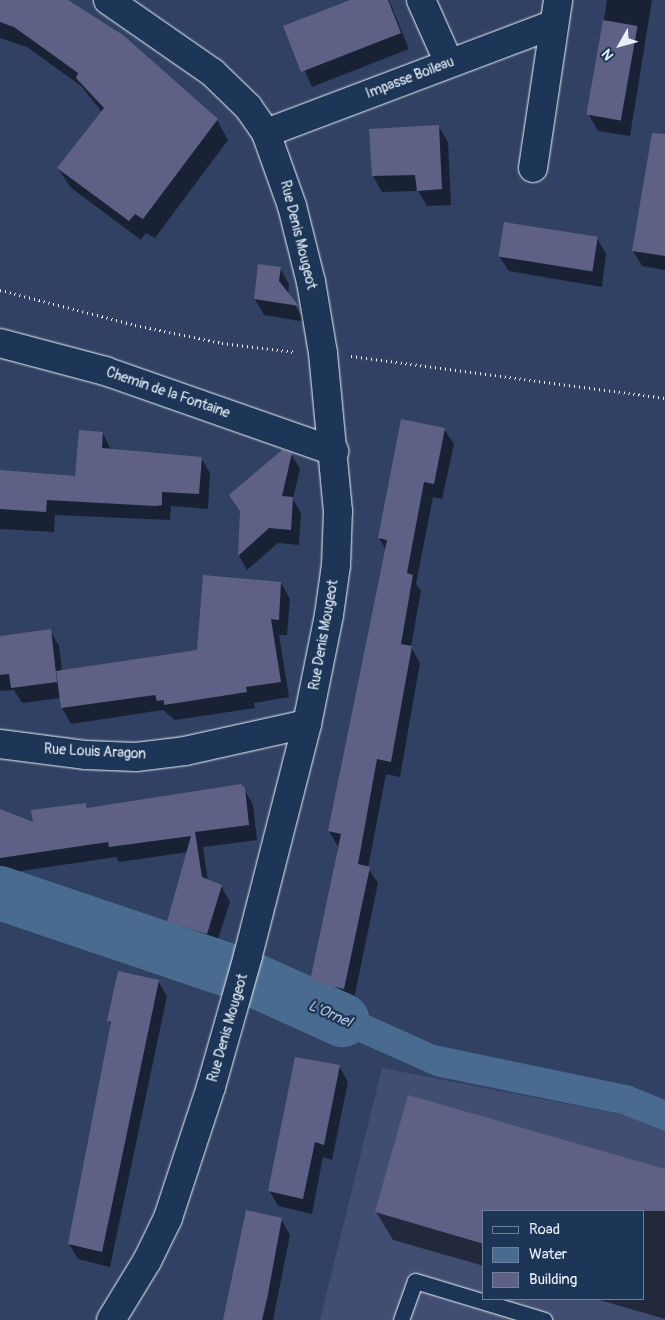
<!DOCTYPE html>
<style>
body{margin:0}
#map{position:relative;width:665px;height:1320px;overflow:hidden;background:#304164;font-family:Pangolin,sans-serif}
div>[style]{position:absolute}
.built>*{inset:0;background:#414e71}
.water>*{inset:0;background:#496b90}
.shadow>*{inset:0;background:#0007}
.river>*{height:54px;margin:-27px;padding:0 27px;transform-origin:27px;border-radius:27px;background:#496b90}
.building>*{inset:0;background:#5e6185;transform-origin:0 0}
.path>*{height:3px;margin-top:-1.5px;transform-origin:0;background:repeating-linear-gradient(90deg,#e8f1f8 0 1px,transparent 0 5px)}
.roads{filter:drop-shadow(0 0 1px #e8f1f8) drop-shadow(0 0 1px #e8f1f8)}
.lane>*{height:15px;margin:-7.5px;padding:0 7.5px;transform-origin:7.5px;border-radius:7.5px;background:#1d3557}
.street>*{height:28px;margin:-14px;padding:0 14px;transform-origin:14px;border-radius:14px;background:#1d3557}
.secondary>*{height:28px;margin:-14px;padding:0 14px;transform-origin:14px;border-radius:14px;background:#1d3557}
span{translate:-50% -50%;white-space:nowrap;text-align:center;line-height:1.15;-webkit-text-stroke:4.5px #1d3557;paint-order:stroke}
.street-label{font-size:14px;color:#e8f1f8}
.water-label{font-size:15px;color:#b0c2d4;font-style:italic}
.legend{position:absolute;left:482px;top:1210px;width:162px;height:90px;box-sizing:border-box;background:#1d3557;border:1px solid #6e8097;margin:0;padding:6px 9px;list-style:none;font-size:15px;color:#e8f1f8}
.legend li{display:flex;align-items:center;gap:10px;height:25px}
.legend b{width:25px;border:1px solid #6e8097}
.north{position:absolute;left:595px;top:20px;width:50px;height:50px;-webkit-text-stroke:4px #1d3557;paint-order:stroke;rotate:232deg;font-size:14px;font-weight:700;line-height:20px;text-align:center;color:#e8f1f8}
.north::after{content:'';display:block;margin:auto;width:18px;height:22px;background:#e8f1f8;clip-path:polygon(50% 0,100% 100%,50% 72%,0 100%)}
</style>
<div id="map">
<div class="built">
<i style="clip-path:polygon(evenodd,382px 1068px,665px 1123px,665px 1320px,320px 1320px,382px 1068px,484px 1211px,644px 1211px,644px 1299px,484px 1299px,484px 1211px)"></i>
</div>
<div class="water">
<i style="clip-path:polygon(277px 974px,435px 1045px,631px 1086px,665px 1100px,665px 1131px,621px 1114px,435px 1076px,273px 1004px)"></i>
</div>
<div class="shadow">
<i style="clip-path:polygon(0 0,62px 0,217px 120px,228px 140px,155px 238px,146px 233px,141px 240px,70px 187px,58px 168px,102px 112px,81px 86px,27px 47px,0 38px)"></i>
<i style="clip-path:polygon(354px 0,389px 0,409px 49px,312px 87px,285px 27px)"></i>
<i style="clip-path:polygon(607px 0,652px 0,630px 136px,598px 131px,589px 115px)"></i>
<i style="clip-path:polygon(439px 127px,448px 142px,451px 205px,427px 206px,418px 191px,382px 192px,373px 176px)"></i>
<i style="clip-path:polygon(665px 172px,665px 270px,642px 266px,633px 251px)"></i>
<i style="clip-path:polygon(597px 238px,606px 254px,602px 287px,509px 271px,499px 256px)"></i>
<i style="clip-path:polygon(280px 268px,289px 284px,288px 295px,306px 322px,264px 315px,255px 299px)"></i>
<i style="clip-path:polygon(444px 429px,454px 444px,442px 499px,433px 497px,416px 584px,421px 591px,411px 647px,420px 663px,400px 777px,386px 774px,368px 868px,378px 883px,353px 1004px,321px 997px,312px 981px,338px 847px,329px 831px,386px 550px,379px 538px)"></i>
<i style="clip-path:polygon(103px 433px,111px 450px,201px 458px,210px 473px,208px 509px,171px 506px,170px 520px,55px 515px,54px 532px,0 529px,0 473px,76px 477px)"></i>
<i style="clip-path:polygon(291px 454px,300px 469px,293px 499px,301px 513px,299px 545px,278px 543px,247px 570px,239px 556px,242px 513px,231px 495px)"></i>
<i style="clip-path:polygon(281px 583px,290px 599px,287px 635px,279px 635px,289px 697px,254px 703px,255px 708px,175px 720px,163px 710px,71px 724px,62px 708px,61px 698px,22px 703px,14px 690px,0 691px,0 636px,50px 630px,59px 646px,62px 671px,198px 651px)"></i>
<i style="clip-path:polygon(244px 789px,253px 805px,257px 840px,203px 847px,208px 881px,221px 886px,230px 902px,215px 949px,177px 937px,168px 922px,188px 852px,119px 862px,116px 857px,7px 873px,0 871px,0 810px,34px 824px,86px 804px,88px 809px)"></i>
<i style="clip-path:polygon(158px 981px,167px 996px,110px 1267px,78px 1259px,69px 1244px,112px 1027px,109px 1021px)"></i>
<i style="clip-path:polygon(339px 1066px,348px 1082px,332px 1160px,323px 1157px,312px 1214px,278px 1206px,269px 1190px)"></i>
<i style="clip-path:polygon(665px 1170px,665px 1319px,596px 1299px,644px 1299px,644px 1211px,484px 1211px,484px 1266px,393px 1240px,376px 1212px)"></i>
<i style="clip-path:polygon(281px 1219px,290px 1235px,273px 1320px,225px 1320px)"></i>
</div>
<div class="river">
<i style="left:0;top:893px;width:259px;rotate:18.7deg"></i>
<i style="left:245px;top:976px;width:107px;rotate:24.4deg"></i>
</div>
<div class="building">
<i style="clip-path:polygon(0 0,68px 0,123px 35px,218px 119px,143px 219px,135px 214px,129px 221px,57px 168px,104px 108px,76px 78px,78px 73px,14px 27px,0 22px)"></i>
<i style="clip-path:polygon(350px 0,388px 0,401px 33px,301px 72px,283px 26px)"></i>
<i style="left:603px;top:20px;width:35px;height:96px;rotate:10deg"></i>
<i style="clip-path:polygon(439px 125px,442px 189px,417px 191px,415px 175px,372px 176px,369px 129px)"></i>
<i style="clip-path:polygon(652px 133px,665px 134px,665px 256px,632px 251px)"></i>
<i style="left:504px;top:222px;width:95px;height:35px;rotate:9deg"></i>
<i style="clip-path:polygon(258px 264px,281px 267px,279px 281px,299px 306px,254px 299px)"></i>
<i style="clip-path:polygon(401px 419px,445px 428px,434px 484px,424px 482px,407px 573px,413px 575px,401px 644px,412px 646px,391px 762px,377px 759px,358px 864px,370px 867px,344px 989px,310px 981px,341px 834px,328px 831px,387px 540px,378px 538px)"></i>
<i style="clip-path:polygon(79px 430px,103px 432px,102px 448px,202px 457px,199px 494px,162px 492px,162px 505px,155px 506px,47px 500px,46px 512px,0 509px,0 470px,75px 476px)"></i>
<i style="clip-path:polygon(282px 450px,292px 453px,282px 496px,293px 497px,291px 530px,269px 528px,238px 556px,240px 511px,229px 495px)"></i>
<i style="clip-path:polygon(203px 575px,281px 582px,279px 620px,271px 619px,281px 682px,246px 687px,247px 692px,164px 705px,164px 700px,157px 701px,155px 695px,61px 708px,56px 671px,197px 650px)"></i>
<i style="clip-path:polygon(51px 629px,57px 682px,11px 688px,9px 674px,0 675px,0 636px)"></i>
<i style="clip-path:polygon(241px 784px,245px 788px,249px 825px,195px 832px,202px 877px,222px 885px,207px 934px,167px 922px,191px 836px,109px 847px,108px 842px,0 858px,0 809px,33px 822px,31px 810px,86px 803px,87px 808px)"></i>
<i style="clip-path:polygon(118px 971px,159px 980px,102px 1252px,68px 1244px,111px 1022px,107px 1021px)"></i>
<i style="clip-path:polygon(295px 1057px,340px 1065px,324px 1145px,315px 1142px,303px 1199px,268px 1191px)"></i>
<i style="clip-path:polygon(408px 1095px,665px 1169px,665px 1211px,484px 1211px,484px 1244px,375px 1212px)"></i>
<i style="clip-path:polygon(246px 1210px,282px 1218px,267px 1299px,262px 1320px,223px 1320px)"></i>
</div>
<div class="path">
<i style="left:0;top:290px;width:139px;rotate:14.5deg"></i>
<i style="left:135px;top:325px;width:89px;rotate:11.7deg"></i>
<i style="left:222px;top:343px;width:74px;rotate:7deg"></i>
<i style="left:351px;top:356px;width:317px;rotate:7.6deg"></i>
</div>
<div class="roads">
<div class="lane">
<i style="left:401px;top:1320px;width:41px;rotate:-70.3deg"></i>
<i style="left:415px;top:1281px;width:135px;rotate:16.8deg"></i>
</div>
<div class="street">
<i style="left:421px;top:0;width:69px;rotate:66deg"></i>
<i style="left:266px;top:133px;width:308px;rotate:-20.7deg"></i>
<i style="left:533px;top:168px;width:170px;rotate:-81.5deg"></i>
<i style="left:0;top:343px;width:109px;rotate:14.9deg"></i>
<i style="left:105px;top:371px;width:243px;rotate:19.3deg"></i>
<i style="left:0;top:744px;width:87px;rotate:7.3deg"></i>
<i style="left:86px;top:755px;width:50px;rotate:2.3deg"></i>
<i style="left:136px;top:757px;width:49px;rotate:-7deg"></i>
<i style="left:185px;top:751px;width:125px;rotate:-12.5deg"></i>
</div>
<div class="secondary">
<i style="left:108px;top:0;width:128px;rotate:34.8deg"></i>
<i style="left:213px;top:73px;width:49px;rotate:44.2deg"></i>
<i style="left:248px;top:107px;width:32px;rotate:55deg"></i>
<i style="left:266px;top:133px;width:77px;rotate:70.4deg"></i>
<i style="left:292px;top:206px;width:78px;rotate:76deg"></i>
<i style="left:311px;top:282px;width:72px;rotate:80.4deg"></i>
<i style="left:323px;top:353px;width:159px;rotate:84.6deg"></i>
<i style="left:338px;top:511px;width:54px;rotate:92.1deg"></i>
<i style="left:336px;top:565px;width:50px;rotate:98deg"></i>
<i style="left:329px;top:615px;width:111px;rotate:101.4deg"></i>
<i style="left:307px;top:724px;width:239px;rotate:104.3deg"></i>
<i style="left:248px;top:956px;width:136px;rotate:105.8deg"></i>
<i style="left:211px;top:1087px;width:138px;rotate:108.2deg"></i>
<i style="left:168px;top:1218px;width:48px;rotate:116deg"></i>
<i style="left:147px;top:1261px;width:69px;rotate:121.4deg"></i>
</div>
</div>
<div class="street-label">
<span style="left:410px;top:78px;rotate:-21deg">Impasse Boileau</span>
<span style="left:298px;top:235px;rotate:76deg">Rue Denis Mougeot</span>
<span style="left:168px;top:393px;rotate:19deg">Chemin de la Fontaine</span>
<span style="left:324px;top:635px;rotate:-80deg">Rue Denis Mougeot</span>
<span style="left:95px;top:752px;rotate:3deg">Rue Louis Aragon</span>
<span style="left:228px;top:1028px;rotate:-74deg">Rue Denis Mougeot</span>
</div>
<div class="water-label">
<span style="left:330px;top:1014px;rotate:24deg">L'Ornel</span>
</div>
<ul class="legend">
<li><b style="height:6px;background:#1d3557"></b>Road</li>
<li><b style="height:14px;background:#496b90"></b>Water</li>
<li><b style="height:14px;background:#5e6185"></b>Building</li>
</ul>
<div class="north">N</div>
</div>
